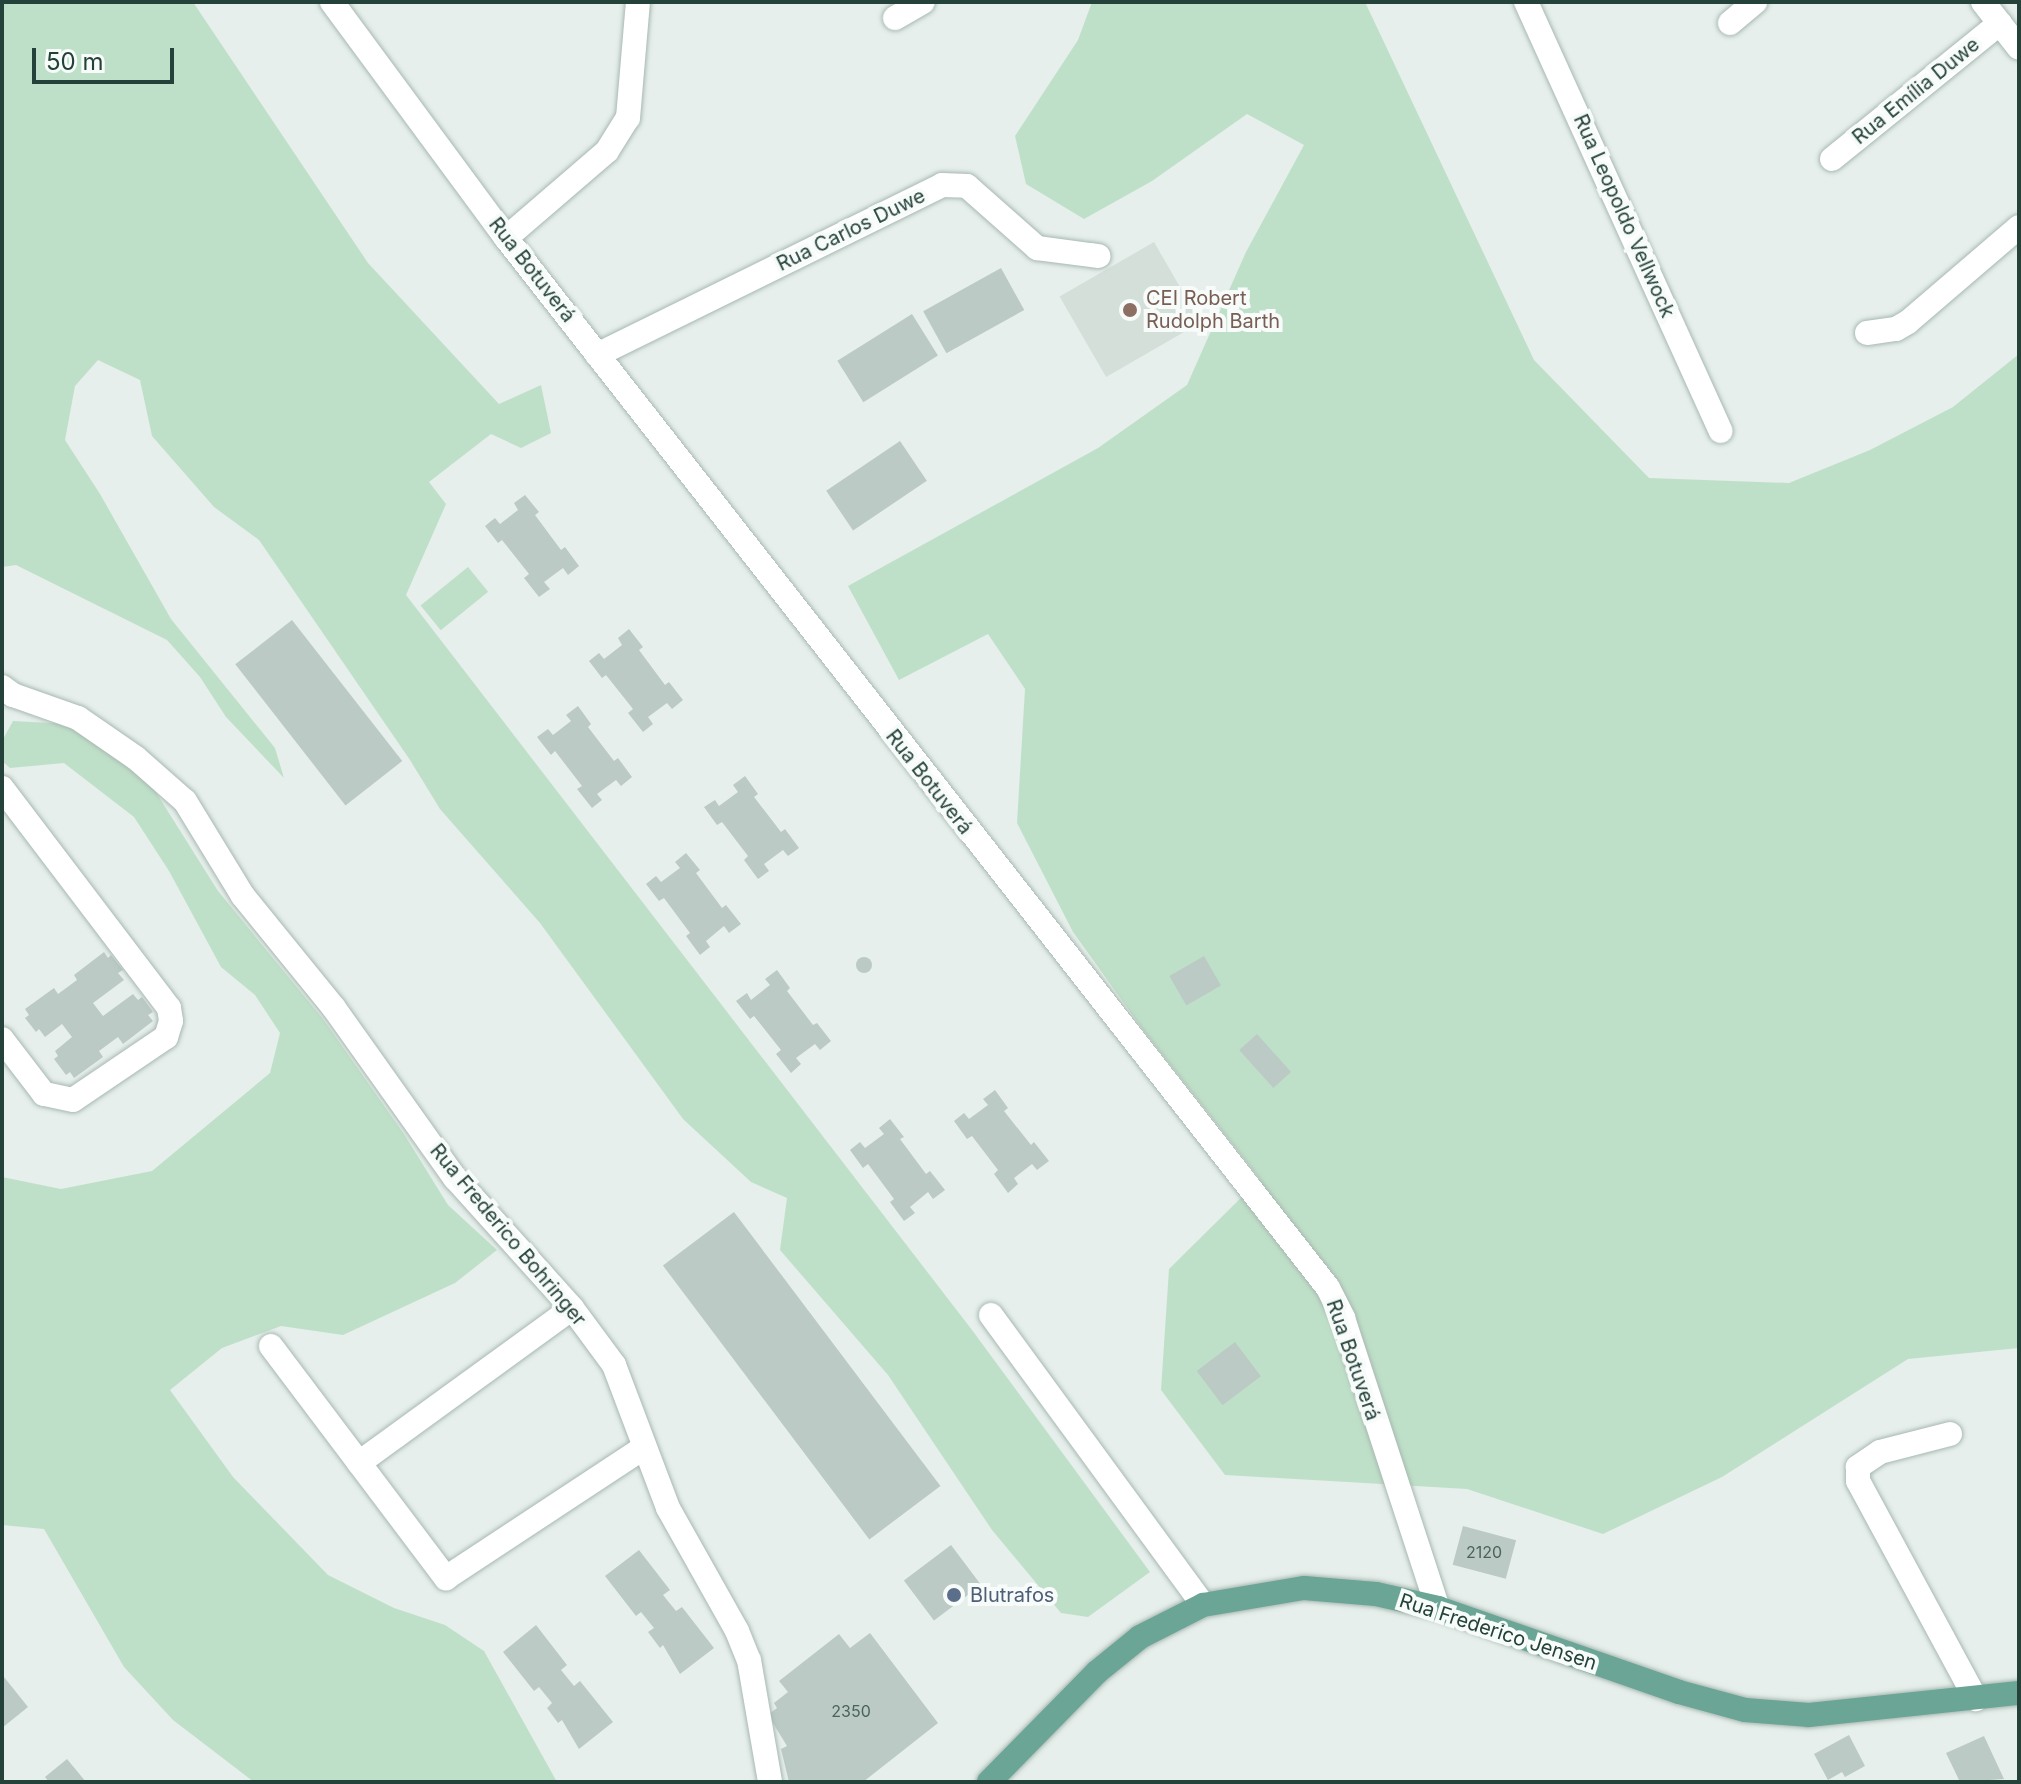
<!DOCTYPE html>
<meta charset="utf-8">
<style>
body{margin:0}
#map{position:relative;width:2021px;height:1784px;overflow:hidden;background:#e6efeb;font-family:Inter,sans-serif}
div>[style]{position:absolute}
.built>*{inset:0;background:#d4dfda;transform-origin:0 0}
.green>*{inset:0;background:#bfe0c8;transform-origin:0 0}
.building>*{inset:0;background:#bbcac4;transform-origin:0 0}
.round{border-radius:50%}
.roads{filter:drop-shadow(0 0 2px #a8b8b2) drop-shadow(0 0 2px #a8b8b2)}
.minor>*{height:24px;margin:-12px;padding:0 12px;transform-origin:12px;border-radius:12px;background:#fff}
.major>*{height:24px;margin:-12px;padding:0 12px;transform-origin:12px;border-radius:12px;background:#6aa596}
.dots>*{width:22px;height:22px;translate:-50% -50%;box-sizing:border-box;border:4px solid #f7fbf9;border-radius:50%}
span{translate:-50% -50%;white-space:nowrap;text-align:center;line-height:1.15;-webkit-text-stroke:8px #f7fbf9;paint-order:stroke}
.number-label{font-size:16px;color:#4a645c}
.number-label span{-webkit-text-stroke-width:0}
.street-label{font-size:20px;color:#24423a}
.education-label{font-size:20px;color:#785e54}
.left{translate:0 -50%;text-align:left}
.service-label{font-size:20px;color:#4e5e75}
.frame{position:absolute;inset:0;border:4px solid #24423a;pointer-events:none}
.scale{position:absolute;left:32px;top:48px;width:142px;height:36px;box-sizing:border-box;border:4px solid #24423a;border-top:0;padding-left:10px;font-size:24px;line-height:28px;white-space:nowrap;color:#24423a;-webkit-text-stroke:6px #f7fbf9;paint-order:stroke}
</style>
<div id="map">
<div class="built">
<i style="left:1154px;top:242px;width:93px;height:109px;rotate:60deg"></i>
</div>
<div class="green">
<i style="clip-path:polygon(2px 2px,193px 2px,368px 263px,499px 404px,541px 385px,551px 433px,521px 448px,491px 434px,429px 482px,446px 504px,406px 595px,972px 1330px,1150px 1572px,1088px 1617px,1061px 1613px,992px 1530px,888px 1375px,780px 1250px,787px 1198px,751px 1182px,683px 1119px,540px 923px,440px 809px,410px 760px,259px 540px,214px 507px,152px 436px,140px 380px,98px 360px,75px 386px,65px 440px,100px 494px,171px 619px,275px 748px,284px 778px,226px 717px,200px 677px,167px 640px,16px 565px,2px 567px)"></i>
<i style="clip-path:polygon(1092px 2px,1365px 2px,1534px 360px,1649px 478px,1789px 483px,1870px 450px,1953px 407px,2019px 354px,2019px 1348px,1908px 1359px,1722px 1477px,1603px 1534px,1467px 1489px,1225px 1475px,1161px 1390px,1169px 1269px,1260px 1179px,1144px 1031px,1073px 932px,1017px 823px,1025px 689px,988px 634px,899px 680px,848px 586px,1098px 448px,1187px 385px,1246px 252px,1304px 145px,1247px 114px,1152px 181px,1084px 219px,1026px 184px,1015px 136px,1078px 40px)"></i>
<i style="left:468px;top:567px;width:32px;height:61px;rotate:51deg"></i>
<i style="clip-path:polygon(13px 721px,69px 724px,152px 786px,218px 891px,323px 1019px,404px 1134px,448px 1205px,497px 1250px,455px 1283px,343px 1335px,281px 1326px,222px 1348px,170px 1390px,233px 1477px,328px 1575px,394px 1608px,445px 1625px,484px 1651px,557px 1782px,254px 1782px,173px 1720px,124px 1667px,44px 1529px,2px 1525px,2px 1177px,61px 1189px,152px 1171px,270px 1073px,280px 1033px,255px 995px,221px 967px,169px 871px,134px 817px,64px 763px,10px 768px,2px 761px,2px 741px)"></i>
</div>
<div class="building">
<i style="left:1001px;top:268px;width:48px;height:89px;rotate:61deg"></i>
<i style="left:912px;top:314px;width:49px;height:88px;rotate:58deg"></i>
<i style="left:900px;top:441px;width:48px;height:89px;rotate:56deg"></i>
<i style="clip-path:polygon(525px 495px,539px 512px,535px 515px,561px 550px,565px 547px,579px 566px,568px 575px,563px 568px,544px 582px,550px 589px,539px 597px,524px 578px,529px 574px,502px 540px,498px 543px,485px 526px,495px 518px,500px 524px,518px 510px,514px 503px)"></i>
<i style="left:292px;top:620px;width:179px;height:72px;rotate:52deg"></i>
<i style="clip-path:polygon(629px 629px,643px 647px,639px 650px,665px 685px,669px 682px,683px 700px,672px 709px,667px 703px,648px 717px,653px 724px,643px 732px,628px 713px,633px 709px,606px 675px,602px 678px,589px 661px,599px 653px,604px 659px,622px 645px,618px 638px)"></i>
<i style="clip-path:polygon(578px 706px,591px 724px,588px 727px,614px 761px,618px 758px,632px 777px,621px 786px,616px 780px,597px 794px,602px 800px,592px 808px,577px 789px,582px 786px,555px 751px,551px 755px,537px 737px,548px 729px,553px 735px,571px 721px,566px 715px)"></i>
<i style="clip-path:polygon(745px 776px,758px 794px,754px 797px,781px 832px,785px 829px,799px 848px,788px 856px,783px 850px,764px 864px,769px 871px,758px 879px,744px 860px,748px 856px,722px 822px,717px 825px,704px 807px,715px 800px,719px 806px,738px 792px,733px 785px)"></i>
<i style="clip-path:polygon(686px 853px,700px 870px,696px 873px,722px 908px,726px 905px,741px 924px,729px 933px,724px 926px,706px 941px,710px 947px,700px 955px,686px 936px,690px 933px,664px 898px,659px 901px,646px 884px,656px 876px,661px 882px,680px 868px,675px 862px)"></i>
<i style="clip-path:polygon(104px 952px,108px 958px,111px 955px,123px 970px,118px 973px,124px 980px,93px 1003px,103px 1016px,133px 994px,138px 1000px,142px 997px,153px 1012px,148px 1015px,153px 1021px,123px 1044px,118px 1037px,99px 1051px,103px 1057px,74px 1078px,70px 1072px,66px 1075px,54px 1059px,58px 1056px,55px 1051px,72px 1037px,62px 1024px,45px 1037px,39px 1029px,36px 1032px,25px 1018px,29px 1015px,25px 1009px,54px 988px,58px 994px,77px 980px,74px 975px)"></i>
<i style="left:1204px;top:956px;width:34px;height:40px;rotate:60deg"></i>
<i class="round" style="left:856px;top:957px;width:16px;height:16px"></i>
<i style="clip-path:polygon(777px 970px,790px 988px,787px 991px,813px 1025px,817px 1023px,831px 1041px,820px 1050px,815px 1044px,796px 1058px,801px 1064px,791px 1073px,776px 1054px,781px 1050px,754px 1016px,750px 1019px,736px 1001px,747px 993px,751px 1000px,770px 985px,765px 979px)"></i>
<i style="left:1257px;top:1034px;width:51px;height:24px;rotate:48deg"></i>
<i style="clip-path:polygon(995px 1090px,1008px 1108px,1004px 1111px,1031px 1145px,1034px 1142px,1049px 1161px,1037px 1170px,1032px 1164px,1014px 1178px,1018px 1184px,1008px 1193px,994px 1174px,998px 1170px,972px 1136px,967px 1139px,954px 1121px,964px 1113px,969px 1119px,988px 1105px,983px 1099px)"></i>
<i style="clip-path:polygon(890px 1119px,904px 1137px,900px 1139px,926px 1174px,930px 1171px,945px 1190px,933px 1199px,928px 1192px,910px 1207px,915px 1213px,904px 1221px,890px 1202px,894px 1199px,868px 1164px,863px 1168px,850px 1150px,860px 1142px,865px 1148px,884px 1134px,879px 1128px)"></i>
<i style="left:734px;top:1212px;width:343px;height:89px;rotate:53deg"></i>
<i style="left:1235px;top:1342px;width:43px;height:48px;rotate:53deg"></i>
<i style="left:1463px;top:1526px;width:55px;height:40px;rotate:15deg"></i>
<i style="left:951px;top:1545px;width:50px;height:59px;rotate:53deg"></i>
<i style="clip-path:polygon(639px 1550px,670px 1590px,663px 1595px,676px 1611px,682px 1607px,714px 1648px,680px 1674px,663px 1645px,660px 1648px,648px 1632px,654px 1628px,641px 1612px,636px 1616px,605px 1576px)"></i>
<i style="clip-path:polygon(536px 1625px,567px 1665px,561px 1670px,574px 1686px,580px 1681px,613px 1722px,579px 1749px,562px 1720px,558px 1723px,547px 1708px,552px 1703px,539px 1687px,534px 1691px,503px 1652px)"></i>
<i style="clip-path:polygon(870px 1633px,938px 1723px,863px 1782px,789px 1782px,781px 1749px,787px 1746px,768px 1715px,777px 1708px,774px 1703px,788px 1692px,779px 1681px,839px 1634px,850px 1648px)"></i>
<i style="clip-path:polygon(4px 1677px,28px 1707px,2px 1728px,2px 1679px)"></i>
<i style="clip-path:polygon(1849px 1735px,1865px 1766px,1845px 1777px,1842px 1772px,1828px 1780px,1814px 1754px)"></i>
<i style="clip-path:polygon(1984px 1736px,2004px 1779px,1960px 1782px,1946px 1753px)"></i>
<i style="clip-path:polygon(67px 1759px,86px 1782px,49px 1782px,45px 1777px)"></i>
</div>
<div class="roads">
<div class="minor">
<i style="left:332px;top:2px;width:293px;rotate:53.6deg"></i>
<i style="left:506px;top:238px;width:1333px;rotate:51.94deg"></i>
<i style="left:1328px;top:1288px;width:34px;rotate:63deg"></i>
<i style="left:1343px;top:1318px;width:305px;rotate:71.9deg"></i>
<i style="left:1526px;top:2px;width:471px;rotate:65.6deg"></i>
<i style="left:1983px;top:2px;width:58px;rotate:52deg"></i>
<i style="left:895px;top:18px;width:32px;rotate:-30deg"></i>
<i style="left:1730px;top:23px;width:33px;rotate:-40deg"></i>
<i style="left:1832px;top:159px;width:216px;rotate:-39deg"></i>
<i style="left:506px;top:238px;width:133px;rotate:-40.7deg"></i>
<i style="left:607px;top:151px;width:39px;rotate:-58deg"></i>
<i style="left:628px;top:118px;width:116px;rotate:-85.1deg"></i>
<i style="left:1867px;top:333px;width:29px;rotate:-8deg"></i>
<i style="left:1896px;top:329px;width:14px;rotate:-30deg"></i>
<i style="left:1908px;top:322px;width:146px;rotate:-40.6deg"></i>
<i style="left:597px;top:355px;width:385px;rotate:-26.2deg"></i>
<i style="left:942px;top:185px;width:25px;rotate:2deg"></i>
<i style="left:967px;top:186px;width:94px;rotate:41.5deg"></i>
<i style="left:1037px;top:248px;width:62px;rotate:7.5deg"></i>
<i style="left:2px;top:687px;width:14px;rotate:36deg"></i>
<i style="left:13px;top:695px;width:69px;rotate:19.5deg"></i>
<i style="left:78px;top:718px;width:70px;rotate:34.6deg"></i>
<i style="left:136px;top:758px;width:65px;rotate:41.3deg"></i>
<i style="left:185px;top:801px;width:111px;rotate:58.6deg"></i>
<i style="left:243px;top:896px;width:144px;rotate:50.9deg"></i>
<i style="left:334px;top:1008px;width:209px;rotate:54.6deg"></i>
<i style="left:455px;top:1178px;width:175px;rotate:48deg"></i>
<i style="left:572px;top:1308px;width:71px;rotate:53.6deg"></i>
<i style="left:614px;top:1365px;width:153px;rotate:69.3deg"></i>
<i style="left:668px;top:1508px;width:141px;rotate:60.7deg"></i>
<i style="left:737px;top:1631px;width:31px;rotate:68deg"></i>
<i style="left:749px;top:1660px;width:124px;rotate:80.2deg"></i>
<i style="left:2px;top:788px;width:276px;rotate:52.8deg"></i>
<i style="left:169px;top:1008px;width:13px;rotate:81deg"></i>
<i style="left:171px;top:1021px;width:17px;rotate:107deg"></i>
<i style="left:166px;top:1037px;width:112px;rotate:145.9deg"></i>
<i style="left:73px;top:1100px;width:30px;rotate:-168deg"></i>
<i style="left:44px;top:1094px;width:69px;rotate:-127.4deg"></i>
<i style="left:991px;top:1315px;width:359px;rotate:53.8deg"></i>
<i style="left:271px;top:1346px;width:291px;rotate:53deg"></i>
<i style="left:446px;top:1578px;width:236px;rotate:-33.4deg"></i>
<i style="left:1950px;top:1434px;width:72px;rotate:165.6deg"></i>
<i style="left:1880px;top:1452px;width:27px;rotate:146deg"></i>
<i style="left:1858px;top:1467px;width:14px;rotate:90deg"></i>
<i style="left:1858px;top:1481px;width:248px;rotate:61.6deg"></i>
<i style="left:359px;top:1463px;width:263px;rotate:-36deg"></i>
</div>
<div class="major">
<i style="left:989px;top:1782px;width:154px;rotate:-45.5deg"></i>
<i style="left:1097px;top:1672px;width:55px;rotate:-39.1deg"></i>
<i style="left:1140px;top:1637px;width:71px;rotate:-26.9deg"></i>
<i style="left:1203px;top:1605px;width:102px;rotate:-9.6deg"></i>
<i style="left:1304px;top:1588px;width:72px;rotate:4.8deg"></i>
<i style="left:1376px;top:1594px;width:64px;rotate:12.7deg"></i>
<i style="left:1438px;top:1608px;width:255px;rotate:19.2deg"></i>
<i style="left:1679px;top:1692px;width:68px;rotate:15.3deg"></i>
<i style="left:1745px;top:1710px;width:64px;rotate:4.5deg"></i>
<i style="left:1809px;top:1715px;width:211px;rotate:-6deg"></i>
</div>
</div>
<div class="dots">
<i style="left:1130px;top:310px;background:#8d6e63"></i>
<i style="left:954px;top:1595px;background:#5c6f8a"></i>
</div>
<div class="number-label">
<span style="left:1484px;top:1552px">2120</span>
<span style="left:851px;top:1711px">2350</span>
</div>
<div class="street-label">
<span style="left:1916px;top:91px;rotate:-39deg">Rua Emília Duwe</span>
<span style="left:1624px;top:216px;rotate:66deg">Rua Leopoldo Vellwock</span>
<span style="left:851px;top:230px;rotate:-26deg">Rua Carlos Duwe</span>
<span style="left:532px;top:270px;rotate:52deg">Rua Botuverá</span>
<span style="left:929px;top:782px;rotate:52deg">Rua Botuverá</span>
<span style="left:508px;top:1235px;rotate:50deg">Rua Frederico Bohringer</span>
<span style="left:1353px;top:1360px;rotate:71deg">Rua Botuverá</span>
<span style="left:1498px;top:1632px;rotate:18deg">Rua Frederico Jensen</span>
</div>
<div class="education-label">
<span class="left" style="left:1146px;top:310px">CEI Robert<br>Rudolph Barth</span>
</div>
<div class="service-label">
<span class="left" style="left:970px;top:1595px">Blutrafos</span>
</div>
<div class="frame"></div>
<div class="scale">50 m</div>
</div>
